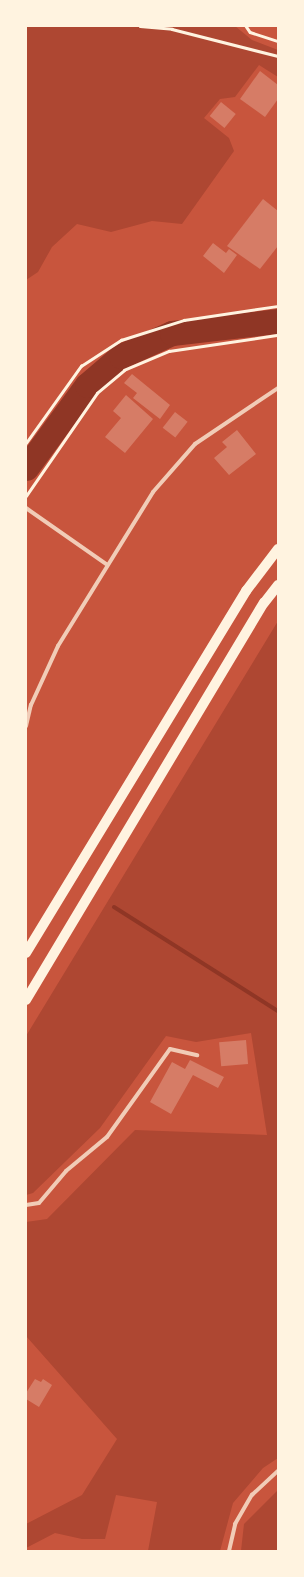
<!DOCTYPE html>
<style>
body{margin:0}
#map{position:relative;width:304px;height:1577px;overflow:hidden;background:#c8553d;font-family:"Fira Sans",sans-serif}
div>[style]{position:absolute}
.green>*{inset:0;background:#ae4732}
.stream>*{height:4px;margin:-2px;padding:0 2px;transform-origin:2px;border-radius:2px;background:#8f3625}
.river>*{height:25px;margin:-12.5px;padding:0 12.5px;transform-origin:12.5px;border-radius:12.5px;background:#8f3625}
.building>*{inset:0;background:#d67c66;transform-origin:0 0}
.path>*{height:2.5px;margin:-1.25px;padding:0 1.25px;transform-origin:1.25px;border-radius:1.25px;background:#fff3e0}
.minor>*{height:4px;margin:-2px;padding:0 2px;transform-origin:2px;border-radius:2px;background:#f1ccb7}
.primary>*{height:10px;margin:-5px;padding:0 5px;transform-origin:5px;border-radius:5px;background:#fff3e0}
span{translate:-50% -50%;white-space:nowrap;text-align:center;line-height:1.15;-webkit-text-stroke:4px #fff3e0;paint-order:stroke}
.frame{position:absolute;inset:0;border:27px solid #fff3e0;pointer-events:none}
</style>
<div id="map">
<div class="green">
<i style="clip-path:polygon(26px 26px,235px 26px,252px 40px,278px 50px,278px 77px,259px 65px,235px 97px,220px 99px,204px 118px,229px 138px,234px 151px,182px 224px,152px 221px,111px 232px,77px 224px,52px 247px,38px 272px,26px 280px)"></i>
<i style="clip-path:polygon(278px 621px,278px 1458px,263px 1468px,233px 1503px,220px 1551px,148px 1551px,157px 1502px,116px 1495px,105px 1539px,82px 1539px,55px 1533px,26px 1548px,26px 1524px,82px 1495px,117px 1439px,26px 1336px,26px 1222px,47px 1219px,135px 1130px,267px 1135px,251px 1033px,196px 1042px,166px 1036px,100px 1128px,33px 1193px,26px 1195px,26px 1036px)"></i>
<i style="clip-path:polygon(278px 1490px,278px 1551px,241px 1551px,244px 1524px)"></i>
</div>
<div class="stream">
<i style="left:114px;top:907px;width:194px;rotate:32.4deg"></i>
</div>
<div class="river">
<i style="left:26px;top:468px;width:103px;rotate:-53.7deg"></i>
<i style="left:87px;top:385px;width:45px;rotate:-40.5deg"></i>
<i style="left:121px;top:356px;width:56px;rotate:-24.3deg"></i>
<i style="left:172px;top:333px;width:107px;rotate:-6.5deg"></i>
</div>
<div class="building">
<i style="clip-path:polygon(260px 71px,278px 85px,278px 99px,265px 117px,240px 99px)"></i>
<i style="left:221px;top:102px;width:19px;height:18px;rotate:39deg"></i>
<i style="clip-path:polygon(263px 199px,278px 211px,278px 246px,260px 269px,227px 246px)"></i>
<i style="clip-path:polygon(213px 243px,226px 253px,229px 249px,237px 255px,224px 273px,203px 256px)"></i>
<i style="clip-path:polygon(132px 374px,170px 405px,160px 419px,133px 398px,137px 393px,124px 383px)"></i>
<i style="clip-path:polygon(126px 395px,153px 419px,125px 453px,105px 437px,121px 418px,113px 411px)"></i>
<i style="left:175px;top:412px;width:16px;height:20px;rotate:38deg"></i>
<i style="clip-path:polygon(237px 430px,256px 454px,229px 475px,214px 458px,227px 447px,222px 442px)"></i>
<i style="left:246px;top:1040px;width:24px;height:27px;rotate:85deg"></i>
<i style="clip-path:polygon(190px 1060px,224px 1077px,218px 1088px,193px 1075px,171px 1114px,150px 1102px,172px 1062px,185px 1069px)"></i>
<i style="clip-path:polygon(35px 1379px,41px 1382px,43px 1379px,52px 1385px,39px 1407px,26px 1399px,26px 1393px)"></i>
</div>
<div class="path">
<i style="left:140px;top:26px;width:32px;rotate:5deg"></i>
<i style="left:172px;top:29px;width:109px;rotate:14.3deg"></i>
<i style="left:246px;top:26px;width:7px;rotate:56deg"></i>
<i style="left:250px;top:32px;width:29px;rotate:18deg"></i>
<i style="left:26px;top:443px;width:95px;rotate:-54.5deg"></i>
<i style="left:81px;top:366px;width:48px;rotate:-33deg"></i>
<i style="left:121px;top:340px;width:66px;rotate:-17.6deg"></i>
<i style="left:184px;top:320px;width:95px;rotate:-8.5deg"></i>
<i style="left:26px;top:496px;width:125px;rotate:-55.4deg"></i>
<i style="left:97px;top:393px;width:35px;rotate:-40deg"></i>
<i style="left:124px;top:370px;width:49px;rotate:-22.9deg"></i>
<i style="left:169px;top:351px;width:110px;rotate:-8.4deg"></i>
</div>
<div class="minor">
<i style="left:26px;top:508px;width:98px;rotate:35deg"></i>
<i style="left:26px;top:726px;width:22px;rotate:-77deg"></i>
<i style="left:31px;top:705px;width:65px;rotate:-65.4deg"></i>
<i style="left:58px;top:646px;width:181px;rotate:-58.3deg"></i>
<i style="left:153px;top:492px;width:64px;rotate:-48.8deg"></i>
<i style="left:195px;top:444px;width:100px;rotate:-34deg"></i>
<i style="left:26px;top:1205px;width:13px;rotate:-9deg"></i>
<i style="left:39px;top:1203px;width:42px;rotate:-49.8deg"></i>
<i style="left:66px;top:1171px;width:53px;rotate:-39.7deg"></i>
<i style="left:107px;top:1137px;width:108px;rotate:-54.4deg"></i>
<i style="left:170px;top:1049px;width:28px;rotate:13deg"></i>
<i style="left:229px;top:1551px;width:28px;rotate:-77deg"></i>
<i style="left:235px;top:1524px;width:34px;rotate:-60deg"></i>
<i style="left:252px;top:1495px;width:35px;rotate:-43deg"></i>
</div>
<div class="primary">
<i style="left:26px;top:953px;width:424px;rotate:-58.7deg"></i>
<i style="left:246px;top:591px;width:53px;rotate:-52.7deg"></i>
<i style="left:26px;top:1000px;width:463px;rotate:-59.1deg"></i>
<i style="left:264px;top:603px;width:23px;rotate:-52deg"></i>
</div>
<div class="frame"></div>
</div>
